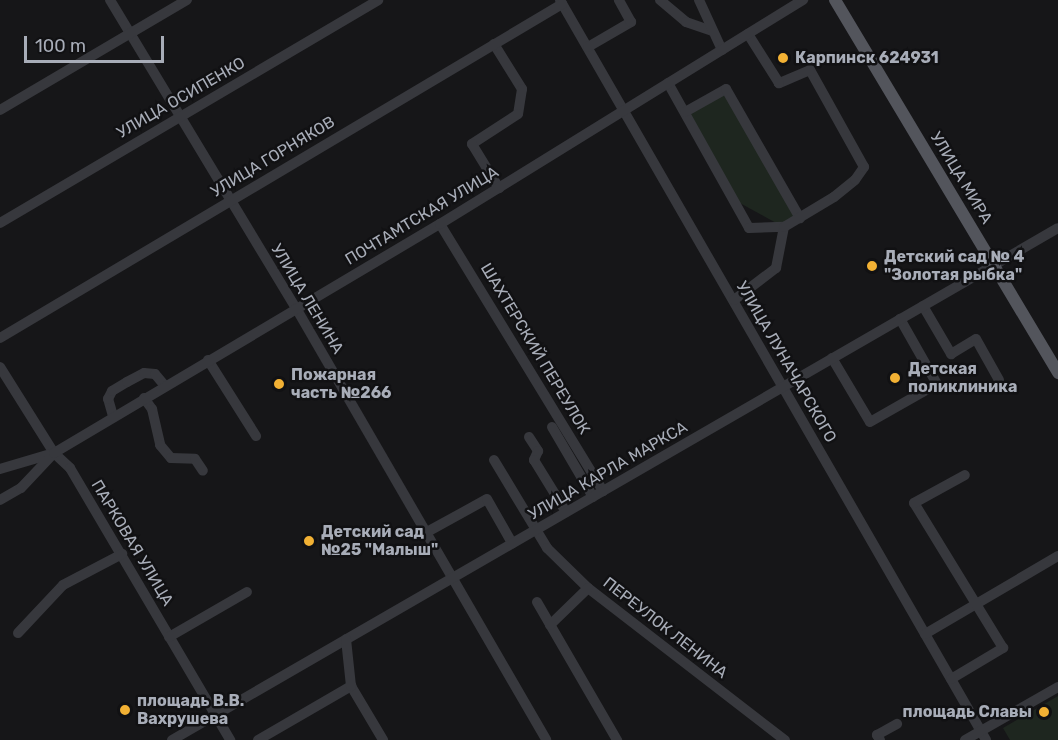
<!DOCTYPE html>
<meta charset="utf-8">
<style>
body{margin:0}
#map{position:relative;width:1058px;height:740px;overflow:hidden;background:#161618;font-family:Rubik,sans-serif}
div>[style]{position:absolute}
.green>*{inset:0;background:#1e261f}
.minor>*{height:10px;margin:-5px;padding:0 5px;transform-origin:5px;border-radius:5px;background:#37383d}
.major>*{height:12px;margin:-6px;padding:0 6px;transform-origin:6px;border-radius:6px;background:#53555c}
.dots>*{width:16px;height:16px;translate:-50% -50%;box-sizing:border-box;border:3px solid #111113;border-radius:50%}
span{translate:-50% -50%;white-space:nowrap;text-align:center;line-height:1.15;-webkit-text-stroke:5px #111113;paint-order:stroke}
.poi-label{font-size:16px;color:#a8adb8;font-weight:700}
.left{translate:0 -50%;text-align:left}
.right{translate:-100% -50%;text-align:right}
.street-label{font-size:16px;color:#a8adb8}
.scale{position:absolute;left:24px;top:36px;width:140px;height:27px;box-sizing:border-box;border:3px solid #a8adb8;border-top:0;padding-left:8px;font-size:18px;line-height:21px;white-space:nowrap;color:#a8adb8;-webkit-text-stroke:4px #111113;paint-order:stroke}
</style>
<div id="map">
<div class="green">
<i style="clip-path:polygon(724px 92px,794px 216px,780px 225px,738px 202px,688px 113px)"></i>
<i style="clip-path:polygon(1058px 696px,1058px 740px,1010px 740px,1003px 728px)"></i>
</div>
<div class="minor">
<i style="left:110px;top:0;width:360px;rotate:58.9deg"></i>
<i style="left:296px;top:308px;width:499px;rotate:59.9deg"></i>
<i style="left:560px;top:0;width:854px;rotate:60.07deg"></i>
<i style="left:660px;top:0;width:34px;rotate:40deg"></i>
<i style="left:686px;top:22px;width:28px;rotate:19deg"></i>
<i style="left:699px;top:0;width:55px;rotate:65.3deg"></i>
<i style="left:494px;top:44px;width:53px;rotate:58.1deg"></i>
<i style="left:522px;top:89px;width:25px;rotate:99deg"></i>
<i style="left:518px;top:114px;width:55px;rotate:146.9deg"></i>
<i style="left:472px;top:144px;width:52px;rotate:58.5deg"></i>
<i style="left:588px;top:47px;width:50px;rotate:-30.2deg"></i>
<i style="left:631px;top:22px;width:25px;rotate:-119deg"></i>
<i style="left:668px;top:83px;width:166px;rotate:60.8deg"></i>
<i style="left:749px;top:228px;width:35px;rotate:-2deg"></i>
<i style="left:0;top:110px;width:217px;rotate:-30.5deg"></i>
<i style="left:685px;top:112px;width:47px;rotate:-29.3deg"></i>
<i style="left:726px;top:89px;width:149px;rotate:60.2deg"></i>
<i style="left:0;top:223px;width:439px;rotate:-30.5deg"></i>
<i style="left:440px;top:224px;width:313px;rotate:58.6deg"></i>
<i style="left:734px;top:300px;width:53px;rotate:-37.3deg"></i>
<i style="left:776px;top:268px;width:42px;rotate:-79deg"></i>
<i style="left:784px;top:227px;width:58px;rotate:-31deg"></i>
<i style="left:834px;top:197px;width:27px;rotate:-39deg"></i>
<i style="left:855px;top:180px;width:16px;rotate:-55deg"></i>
<i style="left:864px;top:167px;width:111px;rotate:-119.1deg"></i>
<i style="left:810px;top:70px;width:34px;rotate:157deg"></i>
<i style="left:779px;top:83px;width:58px;rotate:-122.3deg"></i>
<i style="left:923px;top:306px;width:56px;rotate:59.7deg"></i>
<i style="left:951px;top:354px;width:29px;rotate:-31deg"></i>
<i style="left:976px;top:339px;width:47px;rotate:60.7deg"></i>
<i style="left:0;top:338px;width:654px;rotate:-30.72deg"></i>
<i style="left:832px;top:358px;width:74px;rotate:59.3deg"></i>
<i style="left:870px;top:422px;width:77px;rotate:-29.6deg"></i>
<i style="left:937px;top:384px;width:75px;rotate:-119.6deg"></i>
<i style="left:208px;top:360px;width:90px;rotate:57.7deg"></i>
<i style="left:0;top:367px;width:102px;rotate:57.9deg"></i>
<i style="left:54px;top:453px;width:22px;rotate:43deg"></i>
<i style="left:70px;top:468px;width:316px;rotate:59.5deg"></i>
<i style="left:144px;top:398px;width:14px;rotate:54deg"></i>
<i style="left:152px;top:409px;width:37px;rotate:77deg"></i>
<i style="left:160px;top:445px;width:17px;rotate:50deg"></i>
<i style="left:171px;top:458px;width:24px;rotate:2deg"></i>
<i style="left:195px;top:459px;width:14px;rotate:56deg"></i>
<i style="left:113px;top:416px;width:18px;rotate:-106deg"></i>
<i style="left:108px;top:399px;width:9px;rotate:-63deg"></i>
<i style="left:112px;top:391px;width:17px;rotate:-31deg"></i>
<i style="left:127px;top:382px;width:19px;rotate:-28deg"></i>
<i style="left:144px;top:373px;width:11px;rotate:5deg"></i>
<i style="left:155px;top:374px;width:16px;rotate:50deg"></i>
<i style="left:552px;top:427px;width:81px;rotate:59.6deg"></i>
<i style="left:529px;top:437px;width:17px;rotate:57deg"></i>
<i style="left:538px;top:451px;width:10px;rotate:114deg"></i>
<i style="left:534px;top:460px;width:61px;rotate:58.4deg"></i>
<i style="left:494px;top:460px;width:103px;rotate:58.9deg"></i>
<i style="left:547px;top:548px;width:57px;rotate:44.3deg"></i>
<i style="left:588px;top:588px;width:249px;rotate:37.7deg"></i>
<i style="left:0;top:469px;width:56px;rotate:-16.5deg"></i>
<i style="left:0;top:500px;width:24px;rotate:-30deg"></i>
<i style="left:21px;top:488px;width:48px;rotate:-46.7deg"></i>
<i style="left:54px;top:453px;width:449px;rotate:-30.7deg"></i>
<i style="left:440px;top:224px;width:427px;rotate:-31.7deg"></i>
<i style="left:427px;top:532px;width:68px;rotate:-28.8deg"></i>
<i style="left:487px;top:499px;width:51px;rotate:60.4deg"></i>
<i style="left:537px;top:602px;width:160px;rotate:59.9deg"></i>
<i style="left:550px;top:625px;width:53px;rotate:-44.2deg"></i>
<i style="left:18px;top:633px;width:66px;rotate:-46.8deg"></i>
<i style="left:63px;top:585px;width:67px;rotate:-27.7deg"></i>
<i style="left:925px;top:634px;width:154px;rotate:-30.4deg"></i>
<i style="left:169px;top:637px;width:90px;rotate:-30deg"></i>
<i style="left:951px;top:679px;width:61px;rotate:-30.8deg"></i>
<i style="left:1003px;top:648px;width:170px;rotate:-121.5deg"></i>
<i style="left:914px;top:503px;width:58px;rotate:-28.8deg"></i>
<i style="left:351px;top:686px;width:63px;rotate:59.3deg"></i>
<i style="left:172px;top:740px;width:1023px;rotate:-30.02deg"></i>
<i style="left:258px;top:740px;width:108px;rotate:-30.1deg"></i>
<i style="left:351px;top:686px;width:47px;rotate:-96.1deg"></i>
<i style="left:880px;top:740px;width:6px;rotate:-121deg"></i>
<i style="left:877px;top:735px;width:23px;rotate:-29deg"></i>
<i style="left:965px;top:740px;width:107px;rotate:-29.7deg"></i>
</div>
<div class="major">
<i style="left:835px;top:0;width:435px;rotate:59.1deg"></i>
</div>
<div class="dots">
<i style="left:783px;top:58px;background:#f2b134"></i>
<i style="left:872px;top:266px;background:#f2b134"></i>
<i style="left:895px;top:378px;background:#f2b134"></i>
<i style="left:279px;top:384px;background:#f2b134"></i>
<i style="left:309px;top:541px;background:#f2b134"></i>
<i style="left:125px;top:710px;background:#f2b134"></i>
<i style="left:1044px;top:712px;background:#f2b134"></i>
</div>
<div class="poi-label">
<span class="left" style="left:795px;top:58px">Карпинск 624931</span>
<span class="left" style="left:884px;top:266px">Детский сад № 4<br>"Золотая рыбка"</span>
<span class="left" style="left:908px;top:378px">Детская<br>поликлиника</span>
<span class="left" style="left:291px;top:384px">Пожарная<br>часть №266</span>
<span class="left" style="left:321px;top:541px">Детский сад<br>№25 "Малыш"</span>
<span class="left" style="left:137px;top:710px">площадь В.В.<br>Вахрушева</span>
<span class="right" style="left:1032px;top:712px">площадь Славы</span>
</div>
<div class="street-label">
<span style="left:181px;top:98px;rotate:-30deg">УЛИЦА ОСИПЕНКО</span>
<span style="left:273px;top:157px;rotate:-31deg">УЛИЦА ГОРНЯКОВ</span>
<span style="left:961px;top:178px;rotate:59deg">УЛИЦА МИРА</span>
<span style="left:422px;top:216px;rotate:-31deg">ПОЧТАМТСКАЯ УЛИЦА</span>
<span style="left:307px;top:299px;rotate:59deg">УЛИЦА ЛЕНИНА</span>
<span style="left:535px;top:349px;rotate:59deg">ШАХТЕРСКИЙ ПЕРЕУЛОК</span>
<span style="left:786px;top:362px;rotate:60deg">УЛИЦА ЛУНАЧАРСКОГО</span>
<span style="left:608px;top:471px;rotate:-30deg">УЛИЦА КАРЛА МАРКСА</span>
<span style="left:132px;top:543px;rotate:59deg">ПАРКОВАЯ УЛИЦА</span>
<span style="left:665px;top:628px;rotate:38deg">ПЕРЕУЛОК ЛЕНИНА</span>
</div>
<div class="scale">100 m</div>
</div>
